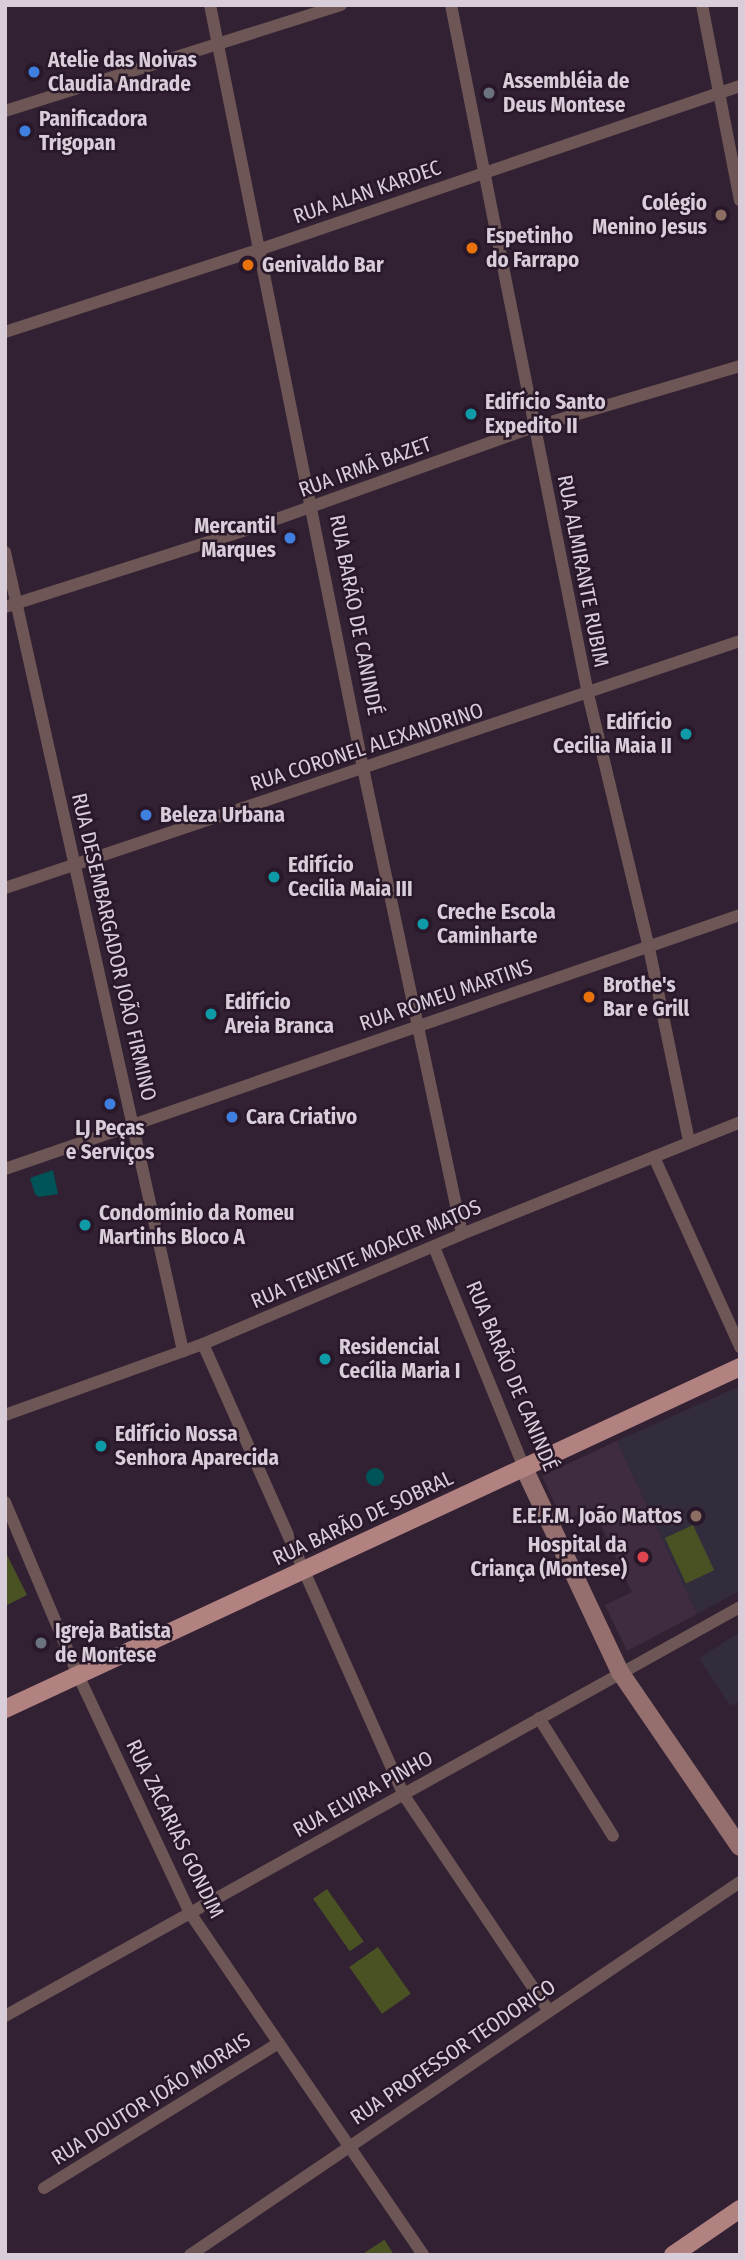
<!DOCTYPE html>
<meta charset="utf-8">
<style>
body{margin:0}
#map{position:relative;width:745px;height:2260px;overflow:hidden;background:#322133;font-family:"Fira Sans Condensed",sans-serif}
div>[style]{position:absolute}
.built>*{inset:0;background:#402c41}
.education>*{inset:0;background:#322c3d}
.green>*{inset:0;background:#4a5224;transform-origin:0 0}
.water>*{inset:0;background:#005458}
.round{border-radius:50%}
.minor>*{height:12px;margin:-6px;padding:0 6px;transform-origin:6px;border-radius:6px;background:#6d5655}
.secondary>*{height:18px;margin:-9px;padding:0 9px;transform-origin:9px;border-radius:9px;background:#946f6e}
.primary>*{height:18px;margin:-9px;padding:0 9px;transform-origin:9px;border-radius:9px;background:#b28281}
.dots>*{width:19px;height:19px;translate:-50% -50%;box-sizing:border-box;border:4px solid #281829;border-radius:50%}
span{translate:-50% -50%;white-space:nowrap;text-align:center;line-height:1.15;-webkit-text-stroke:5px #281829;paint-order:stroke}
.poi-label{font-size:21px;color:#d8cdd9;font-weight:700}
.left{translate:0 -50%;text-align:left}
.right{translate:-100% -50%;text-align:right}
.street-label{font-size:21px;color:#d8cdd9}
.frame{position:absolute;inset:0;border:7px solid #d8cdd9;pointer-events:none}
</style>
<div id="map">
<div class="built">
<i style="clip-path:polygon(617px 1441px,697px 1614px,627px 1651px,605px 1605px,632px 1592px,593px 1508px,563px 1521px,542px 1476px)"></i>
</div>
<div class="education">
<i style="clip-path:polygon(740px 1386px,740px 1591px,697px 1614px,617px 1441px)"></i>
<i style="clip-path:polygon(740px 1632px,740px 1701px,730px 1706px,699px 1658px)"></i>
</div>
<div class="green">
<i style="left:693px;top:1525px;width:50px;height:31px;rotate:65deg"></i>
<i style="clip-path:polygon(5px 1551px,27px 1595px,5px 1606px)"></i>
<i style="left:327px;top:1889px;width:64px;height:17px;rotate:55deg"></i>
<i style="left:378px;top:1947px;width:57px;height:35px;rotate:55deg"></i>
<i style="clip-path:polygon(384px 2239px,394px 2255px,361px 2255px,384px 2240px)"></i>
</div>
<div class="water">
<i style="clip-path:polygon(53px 1170px,58px 1194px,39px 1197px,35px 1194px,30px 1178px)"></i>
<i class="round" style="left:366px;top:1468px;width:18px;height:18px"></i>
</div>
<div class="minor">
<i style="left:210px;top:5px;width:778px;rotate:78.66deg"></i>
<i style="left:363px;top:768px;width:476px;rotate:78deg"></i>
<i style="left:451px;top:5px;width:702px;rotate:78.75deg"></i>
<i style="left:588px;top:694px;width:261px;rotate:76.5deg"></i>
<i style="left:649px;top:948px;width:198px;rotate:78.3deg"></i>
<i style="left:702px;top:5px;width:199px;rotate:79deg"></i>
<i style="left:5px;top:111px;width:352px;rotate:-17.5deg"></i>
<i style="left:5px;top:332px;width:269px;rotate:-18deg"></i>
<i style="left:261px;top:249px;width:506px;rotate:-18.79deg"></i>
<i style="left:5px;top:552px;width:819px;rotate:77.44deg"></i>
<i style="left:5px;top:607px;width:253px;rotate:-17.7deg"></i>
<i style="left:246px;top:530px;width:306px;rotate:-19.7deg"></i>
<i style="left:534px;top:427px;width:215px;rotate:-16.5deg"></i>
<i style="left:5px;top:888px;width:775px;rotate:-18.58deg"></i>
<i style="left:654px;top:1157px;width:209px;rotate:65.6deg"></i>
<i style="left:5px;top:1169px;width:778px;rotate:-19.06deg"></i>
<i style="left:434px;top:1247px;width:239px;rotate:67.8deg"></i>
<i style="left:203px;top:1344px;width:492px;rotate:66deg"></i>
<i style="left:403px;top:1794px;width:260px;rotate:56.1deg"></i>
<i style="left:5px;top:1415px;width:210px;rotate:-19.7deg"></i>
<i style="left:203px;top:1344px;width:281px;rotate:-23deg"></i>
<i style="left:462px;top:1234px;width:300px;rotate:-21.9deg"></i>
<i style="left:5px;top:1502px;width:188px;rotate:67.1deg"></i>
<i style="left:78px;top:1675px;width:263px;rotate:64.8deg"></i>
<i style="left:190px;top:1913px;width:414px;rotate:55.7deg"></i>
<i style="left:539px;top:1718px;width:139px;rotate:57.9deg"></i>
<i style="left:5px;top:2016px;width:841px;rotate:-29.09deg"></i>
<i style="left:44px;top:2188px;width:276px;rotate:-31.7deg"></i>
<i style="left:190px;top:2255px;width:665px;rotate:-34.14deg"></i>
</div>
<div class="secondary">
<i style="left:524px;top:1468px;width:225px;rotate:64.8deg"></i>
<i style="left:620px;top:1672px;width:212px;rotate:55.6deg"></i>
</div>
<div class="primary">
<i style="left:5px;top:1709px;width:811px;rotate:-24.95deg"></i>
<i style="left:673px;top:2255px;width:81px;rotate:-34.5deg"></i>
</div>
<div class="dots">
<i style="left:34px;top:72px;background:#3f7fe0"></i>
<i style="left:489px;top:93px;background:#6b7280"></i>
<i style="left:25px;top:131px;background:#3f7fe0"></i>
<i style="left:721px;top:215px;background:#8d6e63"></i>
<i style="left:472px;top:248px;background:#e8710a"></i>
<i style="left:248px;top:265px;background:#e8710a"></i>
<i style="left:471px;top:414px;background:#0f9aa8"></i>
<i style="left:290px;top:538px;background:#3f7fe0"></i>
<i style="left:686px;top:734px;background:#0f9aa8"></i>
<i style="left:146px;top:815px;background:#3f7fe0"></i>
<i style="left:274px;top:877px;background:#0f9aa8"></i>
<i style="left:423px;top:924px;background:#0f9aa8"></i>
<i style="left:589px;top:997px;background:#e8710a"></i>
<i style="left:211px;top:1014px;background:#0f9aa8"></i>
<i style="left:110px;top:1104px;background:#3f7fe0"></i>
<i style="left:232px;top:1117px;background:#3f7fe0"></i>
<i style="left:85px;top:1225px;background:#0f9aa8"></i>
<i style="left:325px;top:1359px;background:#0f9aa8"></i>
<i style="left:101px;top:1446px;background:#0f9aa8"></i>
<i style="left:696px;top:1516px;background:#8d6e63"></i>
<i style="left:643px;top:1557px;background:#e0444e"></i>
<i style="left:41px;top:1643px;background:#6b7280"></i>
</div>
<div class="poi-label">
<span class="left" style="left:48px;top:72px">Atelie das Noivas<br>Claudia Andrade</span>
<span class="left" style="left:503px;top:93px">Assembléia de<br>Deus Montese</span>
<span class="left" style="left:39px;top:131px">Panificadora<br>Trigopan</span>
<span class="right" style="left:707px;top:215px">Colégio<br>Menino Jesus</span>
<span class="left" style="left:486px;top:248px">Espetinho<br>do Farrapo</span>
<span class="left" style="left:262px;top:265px">Genivaldo Bar</span>
<span class="left" style="left:485px;top:414px">Edifício Santo<br>Expedito II</span>
<span class="right" style="left:276px;top:538px">Mercantil<br>Marques</span>
<span class="right" style="left:672px;top:734px">Edifício<br>Cecilia Maia II</span>
<span class="left" style="left:160px;top:815px">Beleza Urbana</span>
<span class="left" style="left:288px;top:877px">Edifício<br>Cecilia Maia III</span>
<span class="left" style="left:437px;top:924px">Creche Escola<br>Caminharte</span>
<span class="left" style="left:603px;top:997px">Brothe's<br>Bar e Grill</span>
<span class="left" style="left:225px;top:1014px">Edifício<br>Areia Branca</span>
<span class="left" style="left:246px;top:1117px">Cara Criativo</span>
<span style="left:110px;top:1140px">LJ Peças<br>e Serviços</span>
<span class="left" style="left:99px;top:1225px">Condomínio da Romeu<br>Martinhs Bloco A</span>
<span class="left" style="left:339px;top:1359px">Residencial<br>Cecília Maria I</span>
<span class="left" style="left:115px;top:1446px">Edifício Nossa<br>Senhora Aparecida</span>
<span class="right" style="left:682px;top:1516px">E.E.F.M. João Mattos</span>
<span class="right" style="left:627px;top:1557px">Hospital da<br>Criança (Montese)</span>
<span class="left" style="left:55px;top:1643px">Igreja Batista<br>de Montese</span>
</div>
<div class="street-label">
<span style="left:367px;top:192px;rotate:-19deg">RUA ALAN KARDEC</span>
<span style="left:365px;top:467px;rotate:-20deg">RUA IRMÃ BAZET</span>
<span style="left:583px;top:571px;rotate:79deg">RUA ALMIRANTE RUBIM</span>
<span style="left:356px;top:615px;rotate:79deg">RUA BARÃO DE CANINDÉ</span>
<span style="left:367px;top:747px;rotate:-18deg">RUA CORONEL ALEXANDRINO</span>
<span style="left:114px;top:947px;rotate:77deg">RUA DESEMBARGADOR JOÃO FIRMINO</span>
<span style="left:446px;top:995px;rotate:-19deg">RUA ROMEU MARTINS</span>
<span style="left:366px;top:1254px;rotate:-23deg">RUA TENENTE MOACIR MATOS</span>
<span style="left:512px;top:1376px;rotate:67deg">RUA BARÃO DE CANINDÉ</span>
<span style="left:363px;top:1518px;rotate:-25deg">RUA BARÃO DE SOBRAL</span>
<span style="left:363px;top:1794px;rotate:-29deg">RUA ELVIRA PINHO</span>
<span style="left:175px;top:1829px;rotate:64deg">RUA ZACARIAS GONDIM</span>
<span style="left:453px;top:2052px;rotate:-34deg">RUA PROFESSOR TEODORICO</span>
<span style="left:151px;top:2099px;rotate:-32deg">RUA DOUTOR JOÃO MORAIS</span>
</div>
<div class="frame"></div>
</div>
